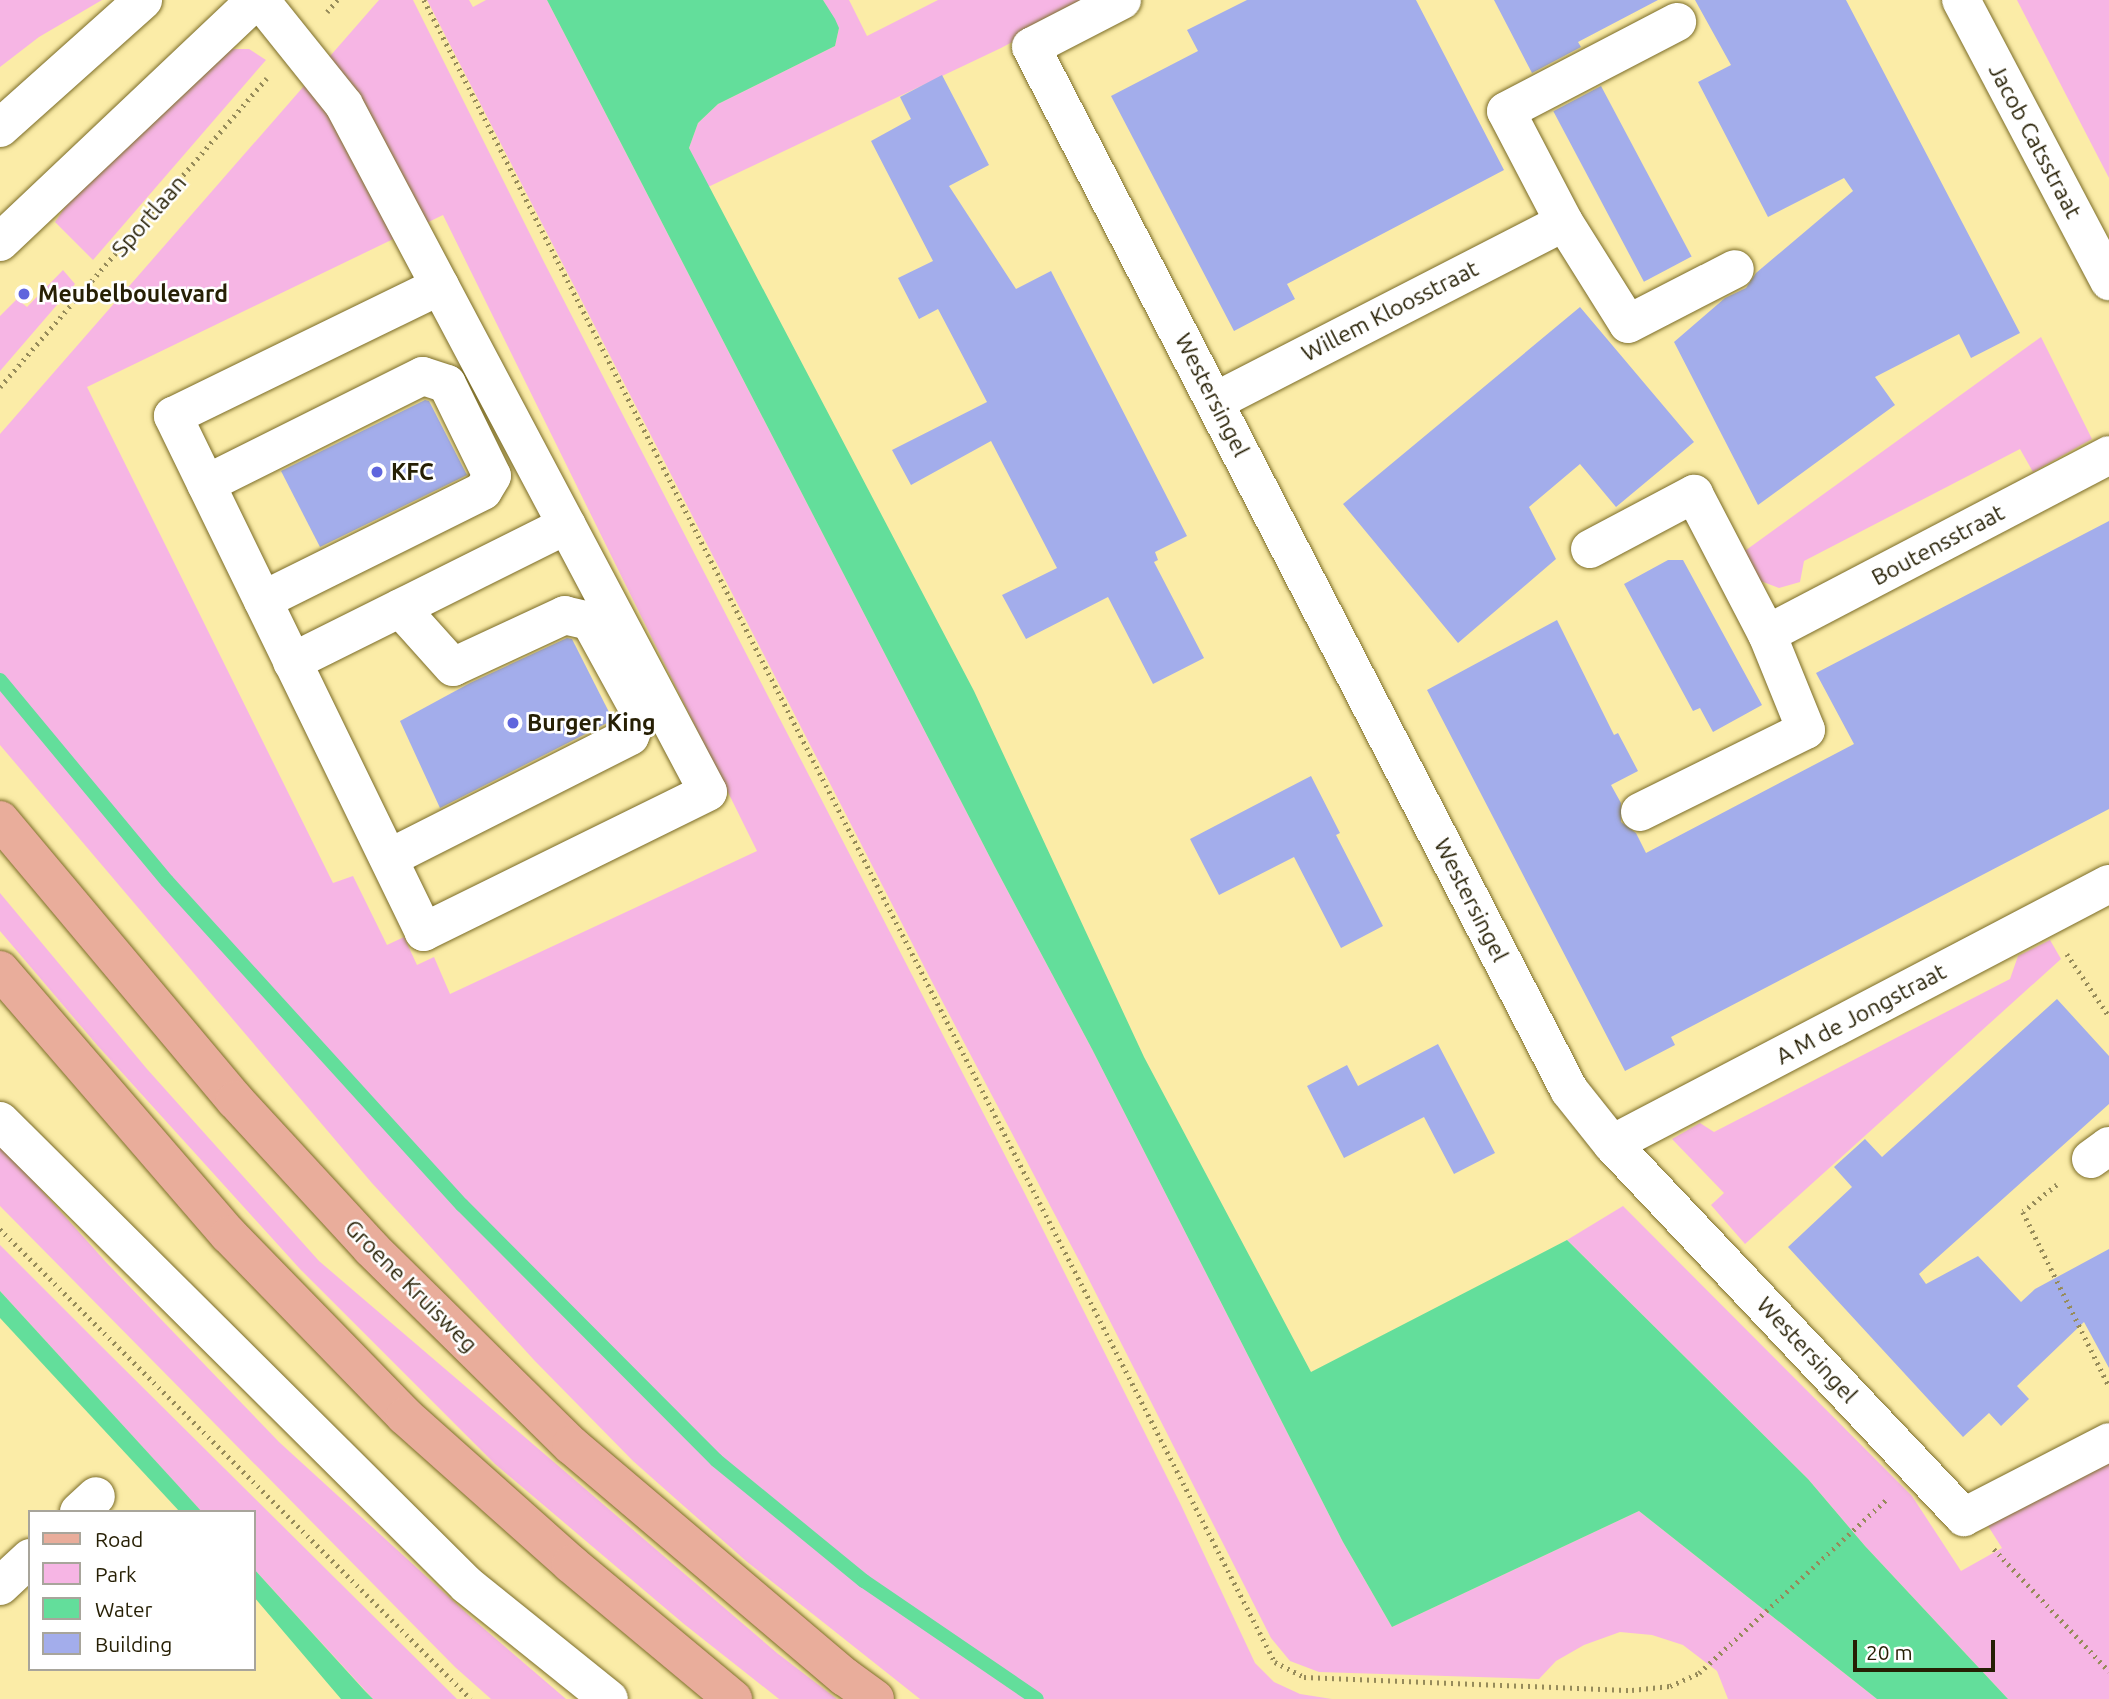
<!DOCTYPE html>
<style>
body{margin:0}
#map{position:relative;width:2109px;height:1699px;overflow:hidden;background:#fbeca7;font-family:Ubuntu,sans-serif}
div>[style]{position:absolute}
.green>*{inset:0;background:#f6b5e4}
.water>*{inset:0;background:#63de9b}
.stream>*{height:14px;margin:-7px;padding:0 7px;transform-origin:7px;border-radius:7px;background:#63de9b}
.building>*{inset:0;background:#a3adeb;transform-origin:0 0}
.path>*{height:4.5px;margin-top:-2.25px;transform-origin:0;background:repeating-linear-gradient(90deg,#968b5a 0 2px,transparent 0 7px)}
.roads{filter:drop-shadow(0 0 2px #7b6c28) drop-shadow(0 0 2px #7b6c28)}
.minor>*{height:38px;margin:-19px;padding:0 19px;transform-origin:19px;border-radius:19px;background:#fff}
.major>*{height:38px;margin:-19px;padding:0 19px;transform-origin:19px;border-radius:19px;background:#e9ad9b}
.dots>*{width:19px;height:19px;translate:-50% -50%;box-sizing:border-box;border:4px solid #fff;border-radius:50%}
span{translate:-50% -50%;white-space:nowrap;text-align:center;line-height:1.15;-webkit-text-stroke:5px #fff;paint-order:stroke}
.street-label{font-size:23px;color:#261f04}
.poi-label{font-size:23px;color:#261f04;font-weight:700}
.left{translate:0 -50%;text-align:left}
.legend{position:absolute;left:28px;top:1510px;width:228px;height:161px;box-sizing:border-box;background:#fff;border:2px solid #a8a59b;margin:0;padding:9px 12px;list-style:none;font-size:21px;color:#261f04}
.legend li{display:flex;align-items:center;gap:14px;height:35px}
.legend b{width:35px;border:2px solid #a8a59b}
.scale{position:absolute;left:1853px;top:1640px;width:142px;height:32px;box-sizing:border-box;border:4px solid #261f04;border-top:0;padding-left:9px;font-size:21px;line-height:24px;white-space:nowrap;color:#261f04;-webkit-text-stroke:5px #fff;paint-order:stroke}
</style>
<div id="map">
<div class="green">
<i style="clip-path:polygon(0 0,102px 0,39px 37px,0 67px)"></i>
<i style="clip-path:polygon(evenodd,379px 0,413px 0,545px 264px,1024px 1192px,1180px 1503px,1255px 1663px,1274px 1682px,1300px 1694px,1332px 1699px,920px 1699px,746px 1561px,633px 1461px,534px 1360px,371px 1182px,0 745px,0 434px,379px 0,443px 215px,757px 851px,450px 994px,434px 957px,417px 965px,404px 937px,387px 945px,353px 876px,333px 883px,87px 387px,443px 215px)"></i>
<i style="clip-path:polygon(427px 0,469px 0,473px 7px,486px 0,547px 0,995px 867px,1092px 1049px,1343px 1542px,1392px 1627px,1639px 1511px,1877px 1699px,1728px 1699px,1717px 1671px,1683px 1645px,1652px 1635px,1620px 1632px,1584px 1645px,1556px 1661px,1539px 1679px,1319px 1672px,1290px 1661px,1271px 1638px,1083px 1268px,930px 978px)"></i>
<i style="clip-path:polygon(823px 0,849px 0,867px 36px,938px 0,1092px 0,1001px 48px,708px 187px,689px 148px,698px 123px,718px 104px,835px 46px,839px 28px)"></i>
<i style="clip-path:polygon(2017px 0,2109px 0,2109px 178px)"></i>
<i style="clip-path:polygon(228px 49px,249px 49px,266px 60px,93px 260px,55px 222px,83px 181px)"></i>
<i style="clip-path:polygon(63px 270px,75px 284px,0 371px,0 316px,17px 299px,27px 307px)"></i>
<i style="clip-path:polygon(2041px 337px,2092px 439px,2033px 472px,2020px 449px,1804px 561px,1800px 582px,1779px 588px,1758px 580px,1742px 553px)"></i>
<i style="clip-path:polygon(0 893px,147px 1069px,319px 1261px,777px 1653px,837px 1699px,779px 1699px,684px 1624px,495px 1464px,300px 1269px,97px 1045px,0 931px)"></i>
<i style="clip-path:polygon(2050px 940px,2061px 959px,1745px 1244px,1711px 1205px,1724px 1193px,1672px 1139px,1700px 1123px,1714px 1132px,2010px 979px,2018px 956px)"></i>
<i style="clip-path:polygon(0 1144px,105px 1261px,279px 1442px,474px 1620px,566px 1699px,491px 1699px,455px 1667px,0 1206px)"></i>
<i style="clip-path:polygon(1623px 1206px,1912px 1496px,1961px 1571px,2002px 1548px,1983px 1518px,2109px 1458px,2109px 1699px,2008px 1699px,1865px 1546px,1808px 1479px,1567px 1240px)"></i>
<i style="clip-path:polygon(0 1245px,99px 1344px,457px 1699px,373px 1699px,254px 1569px,254px 1512px,202px 1512px,0 1291px)"></i>
</div>
<div class="water">
<i style="clip-path:polygon(547px 0,823px 0,835px 19px,839px 28px,835px 46px,718px 104px,698px 123px,689px 148px,974px 691px,1144px 1057px,1311px 1372px,1567px 1240px,1808px 1479px,1865px 1546px,2008px 1699px,1877px 1699px,1639px 1511px,1392px 1627px,1343px 1542px,1092px 1049px,995px 867px)"></i>
<i style="clip-path:polygon(0 1291px,173px 1480px,202px 1512px,180px 1512px,0 1318px)"></i>
<i style="clip-path:polygon(254px 1569px,365px 1691px,373px 1699px,341px 1699px,254px 1597px)"></i>
</div>
<div class="stream">
<i style="left:0;top:680px;width:261px;rotate:50.3deg"></i>
<i style="left:167px;top:881px;width:438px;rotate:47.7deg"></i>
<i style="left:462px;top:1205px;width:360px;rotate:45.1deg"></i>
<i style="left:716px;top:1460px;width:191px;rotate:39.3deg"></i>
<i style="left:864px;top:1581px;width:209px;rotate:34.3deg"></i>
</div>
<div class="building">
<i style="clip-path:polygon(1247px 0,1416px 0,1504px 170px,1287px 284px,1295px 299px,1234px 331px,1111px 96px,1198px 51px,1187px 30px)"></i>
<i style="clip-path:polygon(1494px 0,1658px 0,1578px 42px,1581px 47px,1532px 73px)"></i>
<i style="clip-path:polygon(1695px 0,1846px 0,2020px 333px,1971px 358px,1959px 334px,1875px 377px,1895px 405px,1758px 505px,1674px 342px,1725px 298px,1746px 288px,1756px 273px,1853px 191px,1844px 178px,1768px 217px,1698px 82px,1731px 65px)"></i>
<i style="clip-path:polygon(942px 75px,989px 165px,949px 186px,1016px 289px,1051px 271px,1187px 536px,1155px 552px,1158px 560px,1154px 562px,1204px 658px,1153px 684px,1108px 597px,1026px 639px,1002px 595px,1057px 568px,991px 441px,911px 485px,892px 450px,987px 402px,938px 309px,919px 319px,898px 278px,933px 261px,871px 141px,911px 119px,900px 97px)"></i>
<i style="left:1601px;top:86px;width:193px;height:54px;rotate:62deg"></i>
<i style="clip-path:polygon(1580px 307px,1694px 442px,1616px 507px,1580px 464px,1529px 507px,1556px 559px,1458px 643px,1343px 504px)"></i>
<i style="clip-path:polygon(425px 400px,429px 401px,467px 475px,320px 547px,281px 471px)"></i>
<i style="clip-path:polygon(2109px 521px,2109px 809px,1671px 1037px,1675px 1045px,1625px 1071px,1427px 690px,1557px 620px,1614px 735px,1618px 733px,1638px 771px,1611px 785px,1621px 803px,1621px 822px,1636px 833px,1646px 853px,1854px 744px,1816px 673px)"></i>
<i style="clip-path:polygon(1668px 560px,1683px 560px,1762px 705px,1713px 732px,1700px 708px,1693px 711px,1624px 584px)"></i>
<i style="clip-path:polygon(567px 638px,572px 639px,613px 720px,440px 808px,400px 721px,470px 683px)"></i>
<i style="clip-path:polygon(1311px 776px,1340px 833px,1336px 835px,1383px 926px,1341px 948px,1294px 857px,1219px 895px,1190px 839px)"></i>
<i style="clip-path:polygon(2057px 999px,2109px 1056px,2109px 1104px,1919px 1274px,1926px 1284px,1978px 1256px,2021px 1302px,2035px 1289px,2109px 1249px,2109px 1368px,2084px 1322px,2017px 1386px,2029px 1399px,2001px 1426px,1989px 1413px,1963px 1437px,1788px 1247px,1852px 1187px,1834px 1167px,1865px 1139px,1882px 1157px)"></i>
<i style="clip-path:polygon(1438px 1044px,1495px 1153px,1454px 1174px,1424px 1117px,1344px 1158px,1307px 1086px,1347px 1065px,1358px 1086px)"></i>
</div>
<div class="path">
<i style="left:424px;top:0;width:1867px;rotate:62.89deg"></i>
<i style="left:1275px;top:1662px;width:33px;rotate:27deg"></i>
<i style="left:1304px;top:1677px;width:328px;rotate:2.3deg"></i>
<i style="left:1632px;top:1690px;width:38px;rotate:-6deg"></i>
<i style="left:1670px;top:1686px;width:32px;rotate:-24deg"></i>
<i style="left:1699px;top:1673px;width:256px;rotate:-42.8deg"></i>
<i style="left:327px;top:12px;width:16px;rotate:-50deg"></i>
<i style="left:0;top:387px;width:408px;rotate:-49.2deg"></i>
<i style="left:2067px;top:954px;width:75px;rotate:55.9deg"></i>
<i style="left:2057px;top:1185px;width:43px;rotate:141.5deg"></i>
<i style="left:2023px;top:1212px;width:194px;rotate:63.7deg"></i>
<i style="left:0;top:1229px;width:665px;rotate:44.94deg"></i>
<i style="left:1994px;top:1549px;width:168px;rotate:46.7deg"></i>
</div>
<div class="roads">
<div class="minor">
<i style="left:260px;top:0;width:134px;rotate:51.3deg"></i>
<i style="left:344px;top:105px;width:777px;rotate:62.08deg"></i>
<i style="left:708px;top:792px;width:317px;rotate:153.8deg"></i>
<i style="left:424px;top:932px;width:574px;rotate:-115.94deg"></i>
<i style="left:173px;top:416px;width:297px;rotate:-26deg"></i>
<i style="left:1122px;top:0;width:102px;rotate:152.7deg"></i>
<i style="left:1031px;top:47px;width:1174px;rotate:62.71deg"></i>
<i style="left:1569px;top:1090px;width:69px;rotate:51.5deg"></i>
<i style="left:1612px;top:1144px;width:513px;rotate:46.66deg"></i>
<i style="left:1964px;top:1517px;width:163px;rotate:-27.3deg"></i>
<i style="left:1961px;top:0;width:318px;rotate:62.2deg"></i>
<i style="left:0;top:128px;width:192px;rotate:-41.8deg"></i>
<i style="left:1564px;top:222px;width:120px;rotate:57.9deg"></i>
<i style="left:1628px;top:324px;width:120px;rotate:-27.2deg"></i>
<i style="left:0;top:242px;width:352px;rotate:-43.4deg"></i>
<i style="left:1216px;top:401px;width:391px;rotate:-27.2deg"></i>
<i style="left:1564px;top:222px;width:125px;rotate:-117.6deg"></i>
<i style="left:1506px;top:111px;width:193px;rotate:-27.5deg"></i>
<i style="left:206px;top:484px;width:242px;rotate:-26.5deg"></i>
<i style="left:423px;top:376px;width:25px;rotate:18deg"></i>
<i style="left:447px;top:384px;width:102px;rotate:63.9deg"></i>
<i style="left:492px;top:476px;width:17px;rotate:121deg"></i>
<i style="left:483px;top:491px;width:246px;rotate:153.6deg"></i>
<i style="left:1590px;top:549px;width:118px;rotate:-27.9deg"></i>
<i style="left:1694px;top:494px;width:158px;rotate:62.5deg"></i>
<i style="left:292px;top:662px;width:307px;rotate:-26.5deg"></i>
<i style="left:1640px;top:812px;width:185px;rotate:-26.3deg"></i>
<i style="left:1806px;top:730px;width:104px;rotate:-112.1deg"></i>
<i style="left:1767px;top:634px;width:386px;rotate:-27.6deg"></i>
<i style="left:389px;top:858px;width:270px;rotate:-26.8deg"></i>
<i style="left:630px;top:736px;width:26px;rotate:-67deg"></i>
<i style="left:640px;top:712px;width:104px;rotate:-118.8deg"></i>
<i style="left:590px;top:621px;width:26px;rotate:-167deg"></i>
<i style="left:565px;top:615px;width:123px;rotate:155.1deg"></i>
<i style="left:453px;top:667px;width:79px;rotate:-131.9deg"></i>
<i style="left:0;top:1121px;width:658px;rotate:44.82deg"></i>
<i style="left:467px;top:1585px;width:182px;rotate:38.8deg"></i>
<i style="left:1612px;top:1144px;width:561px;rotate:-27.62deg"></i>
<i style="left:2091px;top:1159px;width:22px;rotate:-36deg"></i>
<i style="left:79px;top:1512px;width:23px;rotate:-43deg"></i>
<i style="left:0;top:1586px;width:41px;rotate:-43deg"></i>
</div>
<div class="major">
<i style="left:0;top:820px;width:366px;rotate:50deg"></i>
<i style="left:235px;top:1100px;width:201px;rotate:47.4deg"></i>
<i style="left:371px;top:1248px;width:281px;rotate:44.6deg"></i>
<i style="left:571px;top:1445px;width:359px;rotate:40.3deg"></i>
<i style="left:845px;top:1677px;width:37px;rotate:36deg"></i>
<i style="left:0;top:970px;width:350px;rotate:49.2deg"></i>
<i style="left:229px;top:1235px;width:252px;rotate:45.8deg"></i>
<i style="left:405px;top:1416px;width:222px;rotate:41.7deg"></i>
<i style="left:571px;top:1564px;width:211px;rotate:39.8deg"></i>
</div>
</div>
<div class="dots">
<i style="left:24px;top:294px;background:#5f65dd"></i>
<i style="left:377px;top:472px;background:#5f65dd"></i>
<i style="left:513px;top:723px;background:#5f65dd"></i>
</div>
<div class="street-label">
<span style="left:2035px;top:141px;rotate:62deg">Jacob Catsstraat</span>
<span style="left:149px;top:216px;rotate:-49deg">Sportlaan</span>
<span style="left:1390px;top:311px;rotate:-27deg">Willem Kloosstraat</span>
<span style="left:1212px;top:395px;rotate:63deg">Westersingel</span>
<span style="left:1938px;top:545px;rotate:-28deg">Boutensstraat</span>
<span style="left:1471px;top:900px;rotate:63deg">Westersingel</span>
<span style="left:1861px;top:1014px;rotate:-28deg">A M de Jongstraat</span>
<span style="left:411px;top:1286px;rotate:45deg">Groene Kruisweg</span>
<span style="left:1807px;top:1350px;rotate:47deg">Westersingel</span>
</div>
<div class="poi-label">
<span class="left" style="left:38px;top:294px">Meubelboulevard</span>
<span class="left" style="left:391px;top:472px">KFC</span>
<span class="left" style="left:527px;top:723px">Burger King</span>
</div>
<ul class="legend">
<li><b style="height:9px;background:#e9ad9b"></b>Road</li>
<li><b style="height:19px;background:#f6b5e4"></b>Park</li>
<li><b style="height:19px;background:#63de9b"></b>Water</li>
<li><b style="height:19px;background:#a3adeb"></b>Building</li>
</ul>
<div class="scale">20 m</div>
</div>
